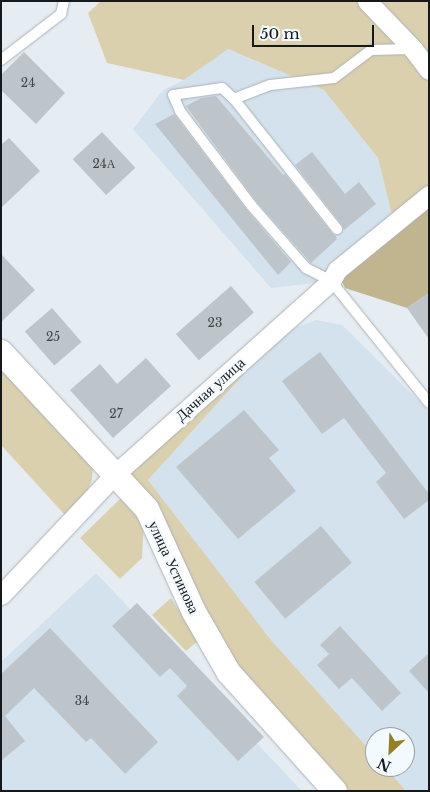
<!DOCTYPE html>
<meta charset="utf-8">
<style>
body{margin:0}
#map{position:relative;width:430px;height:792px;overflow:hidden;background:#e5edf2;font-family:"Libre Baskerville",serif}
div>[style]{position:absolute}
.built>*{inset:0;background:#d3e2ec}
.green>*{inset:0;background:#dbd0ae}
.forest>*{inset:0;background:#c1b590}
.building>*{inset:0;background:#bec5ca;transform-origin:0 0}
.roads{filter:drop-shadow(0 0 1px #abb2b7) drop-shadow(0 0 1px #abb2b7)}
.service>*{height:10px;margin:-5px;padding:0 5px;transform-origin:5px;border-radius:5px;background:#fff}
.minor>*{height:19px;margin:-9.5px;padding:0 9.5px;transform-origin:9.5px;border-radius:9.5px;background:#fff}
.tertiary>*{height:24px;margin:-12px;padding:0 12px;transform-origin:12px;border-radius:12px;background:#fff}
span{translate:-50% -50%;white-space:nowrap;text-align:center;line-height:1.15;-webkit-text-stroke:5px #f3fafe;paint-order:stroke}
.number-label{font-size:12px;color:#404447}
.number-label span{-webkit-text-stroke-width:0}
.street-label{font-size:15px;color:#16191b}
.frame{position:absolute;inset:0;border:2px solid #16191b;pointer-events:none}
.north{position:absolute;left:365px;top:727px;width:50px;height:50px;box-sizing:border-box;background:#f3fafe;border:1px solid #9ba0a3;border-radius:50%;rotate:205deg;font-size:14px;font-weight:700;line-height:20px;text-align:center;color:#16191b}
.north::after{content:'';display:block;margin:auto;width:18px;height:22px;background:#967e25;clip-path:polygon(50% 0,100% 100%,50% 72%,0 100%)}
.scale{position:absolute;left:252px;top:25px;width:122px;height:22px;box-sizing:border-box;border:2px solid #16191b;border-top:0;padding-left:6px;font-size:15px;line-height:18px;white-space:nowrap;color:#16191b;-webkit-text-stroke:4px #f3fafe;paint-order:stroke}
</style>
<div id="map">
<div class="built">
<i style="clip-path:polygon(227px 49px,325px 90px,378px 158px,394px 223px,331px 281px,271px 288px,133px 129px,163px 90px,184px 80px)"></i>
<i style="clip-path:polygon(316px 320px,342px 325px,429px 411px,429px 791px,406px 791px,385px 767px,405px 767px,405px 737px,375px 737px,375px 756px,271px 640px,148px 480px,281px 333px)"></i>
<i style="clip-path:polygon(96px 573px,302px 791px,1px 791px,1px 662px)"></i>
</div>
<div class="green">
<i style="clip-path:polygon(101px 1px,429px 1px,429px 195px,394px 223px,378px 158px,324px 90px,228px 49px,184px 80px,107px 63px,88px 13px)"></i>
<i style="clip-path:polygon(281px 333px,148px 480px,271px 640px,375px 756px,375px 767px,385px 767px,406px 791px,335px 791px,270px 718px,119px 476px)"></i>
<i style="clip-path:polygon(1px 367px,93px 466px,92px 480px,86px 494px,65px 515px,1px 445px)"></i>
<i style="clip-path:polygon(121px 498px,144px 521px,142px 558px,120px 579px,80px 538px)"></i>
<i style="clip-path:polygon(171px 598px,198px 641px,186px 651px,152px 615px)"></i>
</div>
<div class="forest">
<i style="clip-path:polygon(429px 195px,429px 293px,407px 308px,345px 288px,337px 270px)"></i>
</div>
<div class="building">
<i style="clip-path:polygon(24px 52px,65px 93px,36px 124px,1px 90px,1px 75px)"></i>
<i style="clip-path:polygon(216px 96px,283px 175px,285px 174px,332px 233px,336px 236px,337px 239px,311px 263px,256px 201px,186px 106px,201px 98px)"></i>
<i style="clip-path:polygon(174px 114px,246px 209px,291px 262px,278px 275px,155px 124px)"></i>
<i style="left:102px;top:132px;width:49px;height:40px;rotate:47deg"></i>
<i style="clip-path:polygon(9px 138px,40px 171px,1px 208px,1px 145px)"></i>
<i style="clip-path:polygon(312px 152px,345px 194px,359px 182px,376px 204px,344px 230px,342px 225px,295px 165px)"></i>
<i style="clip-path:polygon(1px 254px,35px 290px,1px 322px)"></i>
<i style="left:231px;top:286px;width:35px;height:73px;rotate:49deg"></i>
<i style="clip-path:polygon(429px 293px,429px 339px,407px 308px)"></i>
<i style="left:52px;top:308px;width:45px;height:36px;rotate:49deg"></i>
<i style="clip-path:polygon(320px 352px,429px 494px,429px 500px,404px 519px,376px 482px,386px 473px,344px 418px,322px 434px,282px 381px)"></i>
<i style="clip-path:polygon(146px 358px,171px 386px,113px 438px,70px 390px,100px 364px,117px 384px)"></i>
<i style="clip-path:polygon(244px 410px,279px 450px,269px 458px,296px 491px,238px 539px,176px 467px)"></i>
<i style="left:321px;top:526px;width:48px;height:87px;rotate:50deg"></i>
<i style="clip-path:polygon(137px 603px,264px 737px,238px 761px,177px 696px,187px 686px,170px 668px,160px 677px,112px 626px)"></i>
<i style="clip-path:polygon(340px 626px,401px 693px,382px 711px,352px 678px,339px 689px,317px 665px,329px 654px,320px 645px)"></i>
<i style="clip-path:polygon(50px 628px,158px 742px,125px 774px,91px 738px,86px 742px,34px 688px,5px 716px,25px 741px,1px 761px,1px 674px)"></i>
<i style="clip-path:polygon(429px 653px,429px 693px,409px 671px)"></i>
</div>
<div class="roads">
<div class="service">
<i style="left:412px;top:49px;width:41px;rotate:178.6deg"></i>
<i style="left:371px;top:50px;width:46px;rotate:142.9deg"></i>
<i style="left:334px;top:78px;width:64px;rotate:173.8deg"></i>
<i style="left:270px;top:85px;width:39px;rotate:159deg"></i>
<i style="left:234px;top:99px;width:16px;rotate:-137deg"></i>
<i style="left:222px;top:88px;width:49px;rotate:171.9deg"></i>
<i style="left:173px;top:95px;width:17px;rotate:66deg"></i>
<i style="left:180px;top:111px;width:118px;rotate:52.9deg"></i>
<i style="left:251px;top:205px;width:84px;rotate:48.9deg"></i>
<i style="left:306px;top:268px;width:28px;rotate:27deg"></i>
<i style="left:331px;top:281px;width:156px;rotate:51.2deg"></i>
<i style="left:1px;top:60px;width:76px;rotate:-37.5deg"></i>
<i style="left:61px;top:14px;width:13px;rotate:-77deg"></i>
<i style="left:234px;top:99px;width:166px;rotate:51.6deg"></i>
</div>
<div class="minor">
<i style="left:367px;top:1px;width:66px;rotate:46.2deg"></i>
<i style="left:413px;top:49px;width:26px;rotate:53deg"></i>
<i style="left:1px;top:595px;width:165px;rotate:-46.7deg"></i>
<i style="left:114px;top:475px;width:291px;rotate:-41.8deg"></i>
<i style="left:331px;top:281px;width:13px;rotate:-61deg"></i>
<i style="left:337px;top:270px;width:119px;rotate:-39.2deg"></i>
</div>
<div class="tertiary">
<i style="left:1px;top:352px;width:214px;rotate:47.1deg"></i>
<i style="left:147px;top:509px;width:113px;rotate:65.5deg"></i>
<i style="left:194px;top:612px;width:70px;rotate:60.2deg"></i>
<i style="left:229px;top:673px;width:159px;rotate:48.1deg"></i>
</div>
</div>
<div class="number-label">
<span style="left:28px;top:83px">24</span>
<span style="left:104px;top:164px">24А</span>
<span style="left:215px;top:323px">23</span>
<span style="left:53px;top:337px">25</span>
<span style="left:116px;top:414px">27</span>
<span style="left:82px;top:701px">34</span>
</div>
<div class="street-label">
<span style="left:210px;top:389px;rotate:-42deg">Дачная улица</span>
<span style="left:174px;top:567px;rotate:65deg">улица Устинова</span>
</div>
<div class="frame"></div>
<div class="north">N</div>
<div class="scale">50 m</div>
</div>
